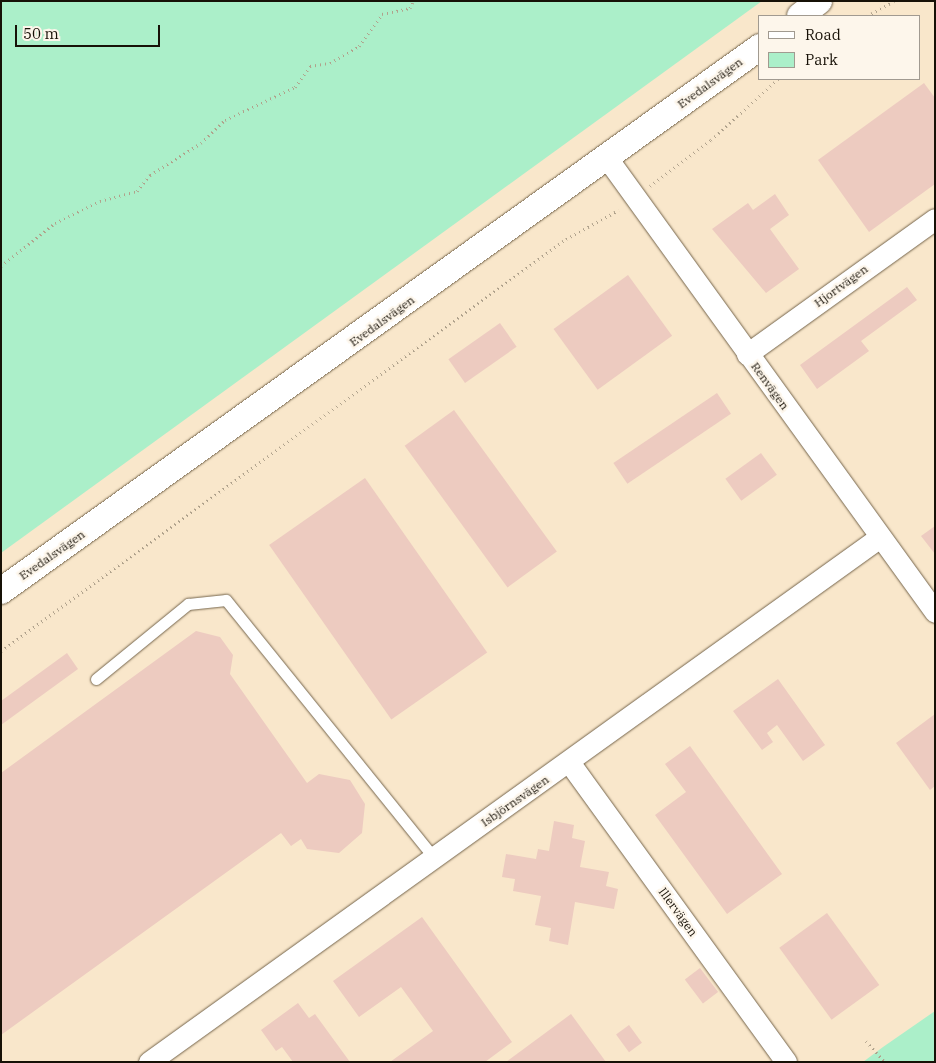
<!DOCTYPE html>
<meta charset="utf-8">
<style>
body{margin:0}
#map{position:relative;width:936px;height:1063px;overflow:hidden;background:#f9e7cb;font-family:"IBM Plex Serif",serif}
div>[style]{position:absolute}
.green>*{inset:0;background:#abefc9}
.building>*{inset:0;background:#edcbc0;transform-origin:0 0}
.path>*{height:3px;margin-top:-1.5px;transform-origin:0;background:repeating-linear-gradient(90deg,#b0a28c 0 1px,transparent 0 5px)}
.roads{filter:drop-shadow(0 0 1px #75654c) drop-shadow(0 0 1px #75654c)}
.service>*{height:11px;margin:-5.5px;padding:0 5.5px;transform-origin:5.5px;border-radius:5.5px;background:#fff}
.minor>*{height:21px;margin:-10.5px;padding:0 10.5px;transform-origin:10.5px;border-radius:10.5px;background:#fff}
.tertiary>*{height:26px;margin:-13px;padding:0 13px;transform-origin:13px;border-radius:13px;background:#fff}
span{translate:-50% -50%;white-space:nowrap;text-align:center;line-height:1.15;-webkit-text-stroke:4.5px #fdf6eb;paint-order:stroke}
.street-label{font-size:12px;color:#171107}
.frame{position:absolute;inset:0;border:2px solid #171107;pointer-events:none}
.legend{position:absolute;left:758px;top:15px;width:162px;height:65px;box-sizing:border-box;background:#fdf6eb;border:1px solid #a19a90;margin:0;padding:6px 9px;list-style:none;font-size:15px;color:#171107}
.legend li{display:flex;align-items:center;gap:10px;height:25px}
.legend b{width:25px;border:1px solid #a19a90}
.scale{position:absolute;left:15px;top:25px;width:145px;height:22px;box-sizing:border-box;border:2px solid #171107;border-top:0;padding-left:6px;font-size:15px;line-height:18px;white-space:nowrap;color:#171107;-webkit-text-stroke:4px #fdf6eb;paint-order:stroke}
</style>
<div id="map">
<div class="green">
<i style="clip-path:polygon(1px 1px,762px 1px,1px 553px)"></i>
<i style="clip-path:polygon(935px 1011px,935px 1062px,863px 1062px,883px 1047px)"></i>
</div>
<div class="building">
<i style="clip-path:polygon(924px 83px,935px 98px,935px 184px,869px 232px,818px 160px)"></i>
<i style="clip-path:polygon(775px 194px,789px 215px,770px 229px,799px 269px,766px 293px,712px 229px,748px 203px,753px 210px)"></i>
<i style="left:628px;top:275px;width:75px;height:92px;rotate:54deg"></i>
<i style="clip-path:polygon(907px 287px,917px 300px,861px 341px,869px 351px,817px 389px,800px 365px)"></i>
<i style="left:500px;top:323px;width:29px;height:63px;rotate:55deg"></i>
<i style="left:717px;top:393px;width:25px;height:125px;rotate:56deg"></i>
<i style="left:454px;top:410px;width:175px;height:61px;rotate:54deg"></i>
<i style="left:761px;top:453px;width:27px;height:44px;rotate:54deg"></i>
<i style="left:365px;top:478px;width:213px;height:117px;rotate:55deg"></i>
<i style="clip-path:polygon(935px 526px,935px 554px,921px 536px)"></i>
<i style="clip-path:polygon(196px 631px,220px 637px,233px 655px,230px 674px,307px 783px,319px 774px,350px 780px,365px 804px,362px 833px,339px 853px,307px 849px,301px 839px,291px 846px,281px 833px,1px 1035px,1px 773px)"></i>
<i style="clip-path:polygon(67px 653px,78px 669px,1px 725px,1px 701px)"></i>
<i style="clip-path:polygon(778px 679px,825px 745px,803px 761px,777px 725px,767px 733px,773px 742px,762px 750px,733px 711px)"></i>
<i style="clip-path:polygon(935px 714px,935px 786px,930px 790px,896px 743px)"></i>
<i style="clip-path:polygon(690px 746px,782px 874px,727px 914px,655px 815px,686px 792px,665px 764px)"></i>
<i style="clip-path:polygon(554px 821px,574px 825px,572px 838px,585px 841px,580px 867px,609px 872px,606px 886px,618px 889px,614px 909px,575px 902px,568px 945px,549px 941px,551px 928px,535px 925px,541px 896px,513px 891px,515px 879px,502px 877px,506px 854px,536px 859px,538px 849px,549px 851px)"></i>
<i style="left:827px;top:913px;width:89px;height:59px;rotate:54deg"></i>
<i style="clip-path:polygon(422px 917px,512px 1042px,485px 1062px,390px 1062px,433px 1031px,401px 987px,359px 1017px,333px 981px)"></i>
<i style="left:700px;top:968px;width:30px;height:19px;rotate:53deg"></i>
<i style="clip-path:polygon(298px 1003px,309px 1018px,315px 1014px,350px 1062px,293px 1062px,282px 1047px,276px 1051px,261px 1030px)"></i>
<i style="clip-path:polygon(571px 1014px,606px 1062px,506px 1062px)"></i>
<i style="left:629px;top:1025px;width:22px;height:16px;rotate:54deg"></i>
</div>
<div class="path">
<i style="left:867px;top:16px;width:31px;rotate:-29deg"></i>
<i style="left:650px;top:186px;width:76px;rotate:-37deg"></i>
<i style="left:711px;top:140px;width:91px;rotate:-42.3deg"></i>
<i style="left:1px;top:266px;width:69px;rotate:-38.5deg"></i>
<i style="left:55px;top:223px;width:50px;rotate:-26.1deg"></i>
<i style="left:100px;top:201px;width:38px;rotate:-15deg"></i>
<i style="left:137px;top:191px;width:21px;rotate:-51deg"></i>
<i style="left:150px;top:175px;width:60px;rotate:-32.1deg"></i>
<i style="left:201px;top:143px;width:33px;rotate:-44deg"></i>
<i style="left:225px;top:120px;width:77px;rotate:-25.2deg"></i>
<i style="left:295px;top:87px;width:26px;rotate:-54deg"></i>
<i style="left:310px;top:66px;width:20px;rotate:-9deg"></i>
<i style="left:330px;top:63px;width:34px;rotate:-30deg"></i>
<i style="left:359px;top:46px;width:39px;rotate:-54deg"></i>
<i style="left:382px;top:14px;width:29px;rotate:-12deg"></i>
<i style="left:410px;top:8px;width:8px;rotate:-67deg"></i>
<i style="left:1px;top:651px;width:699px;rotate:-36.1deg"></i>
<i style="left:566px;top:239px;width:60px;rotate:-28.7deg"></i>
<i style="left:866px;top:1041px;width:28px;rotate:48deg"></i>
</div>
<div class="roads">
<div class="service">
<i style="left:96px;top:679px;width:119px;rotate:-39.2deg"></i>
<i style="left:188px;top:604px;width:38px;rotate:-6deg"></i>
<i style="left:226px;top:600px;width:331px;rotate:51.1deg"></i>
</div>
<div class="minor">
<i style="left:607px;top:158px;width:560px;rotate:54.15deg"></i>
<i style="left:747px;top:354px;width:231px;rotate:-35.7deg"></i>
<i style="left:569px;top:762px;width:370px;rotate:54.1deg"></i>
<i style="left:149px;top:1062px;width:900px;rotate:-35.69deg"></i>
</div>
<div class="tertiary">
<i style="left:800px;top:16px;width:24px;rotate:-38deg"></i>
<i style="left:1px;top:591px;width:934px;rotate:-35.63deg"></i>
</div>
</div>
<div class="street-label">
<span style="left:710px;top:83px;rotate:-36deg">Evedalsvägen</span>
<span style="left:841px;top:286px;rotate:-36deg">Hjortvägen</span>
<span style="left:382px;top:321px;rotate:-36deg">Evedalsvägen</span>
<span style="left:770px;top:386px;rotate:54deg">Renvägen</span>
<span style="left:52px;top:555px;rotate:-35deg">Evedalsvägen</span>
<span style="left:515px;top:801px;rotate:-35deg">Isbjörnsvägen</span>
<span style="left:678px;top:912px;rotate:54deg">Illervägen</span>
</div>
<div class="frame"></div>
<ul class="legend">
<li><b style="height:6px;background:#fff"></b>Road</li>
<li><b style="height:14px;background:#abefc9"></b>Park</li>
</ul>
<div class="scale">50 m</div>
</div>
